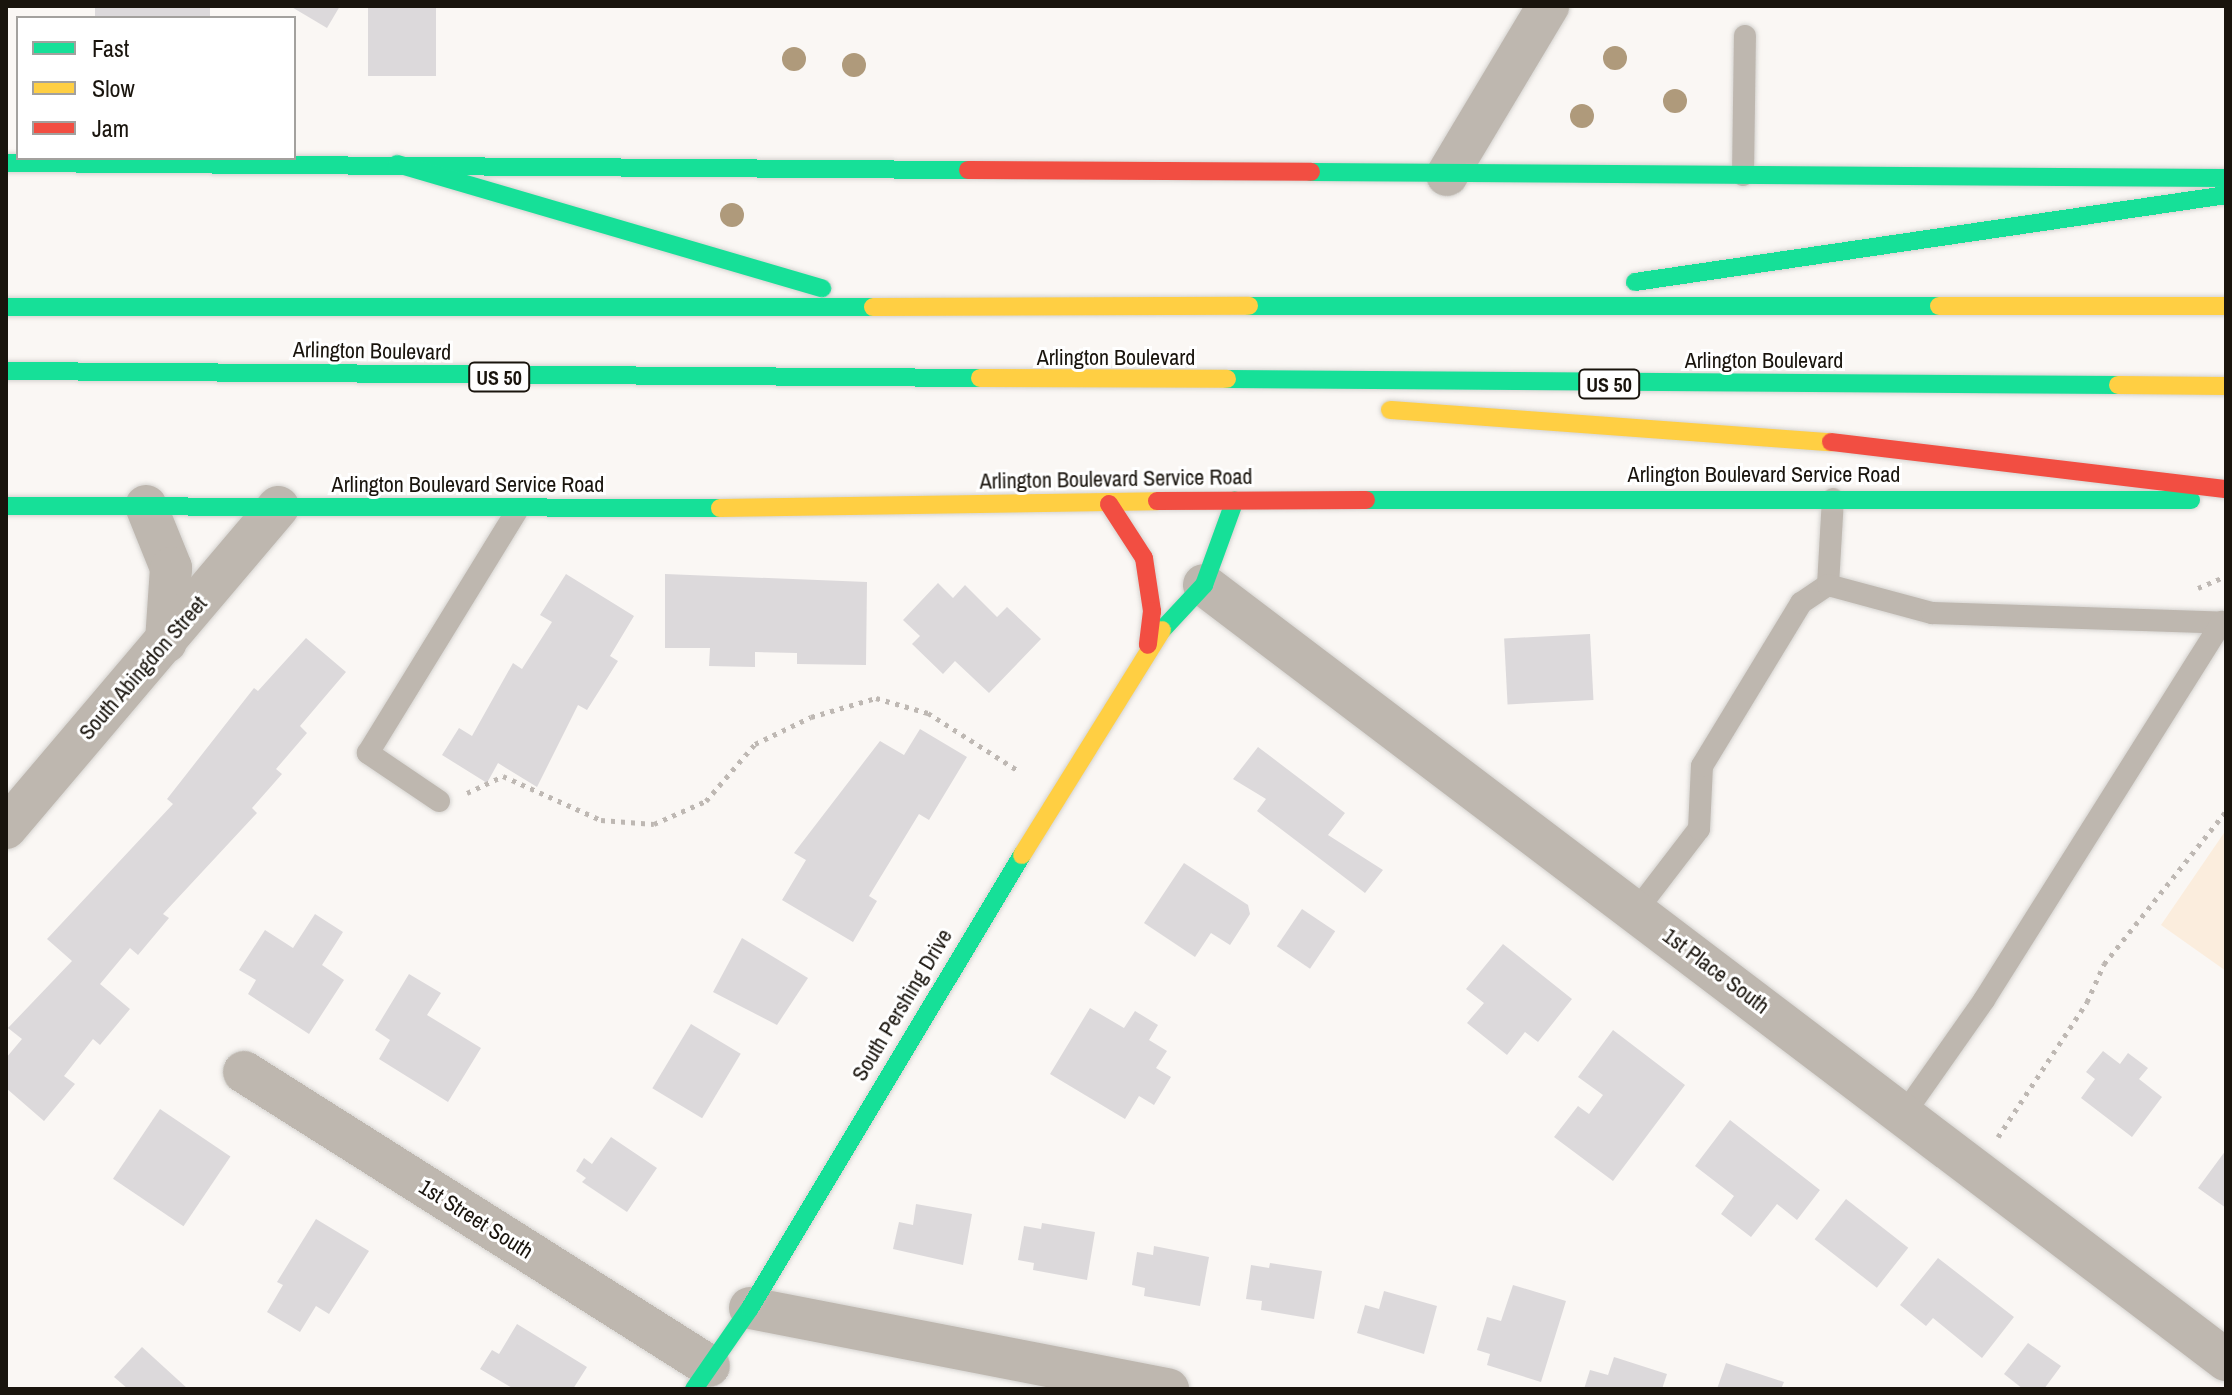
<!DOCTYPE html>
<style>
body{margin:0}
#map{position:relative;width:2232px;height:1395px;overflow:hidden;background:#faf7f4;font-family:"Archivo Narrow",sans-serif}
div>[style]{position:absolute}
.green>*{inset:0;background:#fbeddd}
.building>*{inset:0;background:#dcd9db;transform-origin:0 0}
.path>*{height:5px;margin-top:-2.5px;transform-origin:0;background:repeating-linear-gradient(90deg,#beb8b3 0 4px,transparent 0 10px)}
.roads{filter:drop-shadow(0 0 2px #d5d3d0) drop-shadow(0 0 2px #d5d3d0)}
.lane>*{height:22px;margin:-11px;padding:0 11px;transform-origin:11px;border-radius:11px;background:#beb7af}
.street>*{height:42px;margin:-21px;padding:0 21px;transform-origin:21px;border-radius:21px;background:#beb7af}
.fast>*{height:18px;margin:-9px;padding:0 9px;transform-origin:9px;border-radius:9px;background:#16e098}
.slow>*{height:18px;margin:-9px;padding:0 9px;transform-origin:9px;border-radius:9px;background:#ffcf43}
.jam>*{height:18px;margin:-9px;padding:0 9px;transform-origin:9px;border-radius:9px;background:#f24e42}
.trees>*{width:24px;height:24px;margin:-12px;border-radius:50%;background:#af9a7b}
span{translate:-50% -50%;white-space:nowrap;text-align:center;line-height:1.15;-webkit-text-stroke:6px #fff;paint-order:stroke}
.shield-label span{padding:2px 6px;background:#fff;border:2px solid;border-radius:6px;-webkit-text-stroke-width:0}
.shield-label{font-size:20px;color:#19140d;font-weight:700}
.street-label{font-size:22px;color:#19140d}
.frame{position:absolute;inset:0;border:8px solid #19140d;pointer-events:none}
.legend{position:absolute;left:16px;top:16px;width:280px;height:144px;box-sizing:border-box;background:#fff;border:2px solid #a3a19e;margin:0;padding:10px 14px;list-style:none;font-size:24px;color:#19140d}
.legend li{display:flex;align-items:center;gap:16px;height:40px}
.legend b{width:40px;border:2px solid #a3a19e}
</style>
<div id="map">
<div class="green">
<i style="clip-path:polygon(2226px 830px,2226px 971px,2161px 925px)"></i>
</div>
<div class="building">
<i style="left:95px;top:6px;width:115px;height:14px"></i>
<i style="clip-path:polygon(290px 6px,340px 6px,327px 28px)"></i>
<i style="left:368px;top:6px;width:68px;height:70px"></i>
<i style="clip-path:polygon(566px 574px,634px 616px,610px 656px,618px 661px,587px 710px,578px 705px,537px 787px,498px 763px,487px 783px,442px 755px,459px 728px,472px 736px,513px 663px,522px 669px,552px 622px,540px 615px)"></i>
<i style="clip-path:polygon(665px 574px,867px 582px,866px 665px,797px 664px,797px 653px,755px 652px,755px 667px,709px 666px,710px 648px,665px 648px)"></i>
<i style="clip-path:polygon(938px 583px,953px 598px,965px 585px,997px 617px,1007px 607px,1041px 639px,989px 693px,955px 661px,943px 674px,912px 644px,920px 636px,903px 620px)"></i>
<i style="left:1590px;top:634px;width:66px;height:86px;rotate:87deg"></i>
<i style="clip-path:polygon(306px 638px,346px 672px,300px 726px,307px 733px,276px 769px,282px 774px,252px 808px,257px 813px,163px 914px,169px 918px,138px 955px,130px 948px,100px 984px,130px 1009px,100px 1045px,93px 1039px,64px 1076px,75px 1084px,44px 1121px,6px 1088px,6px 1058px,22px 1039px,8px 1028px,72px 961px,47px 939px,173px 804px,167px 799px,254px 688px,258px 691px)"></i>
<i style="clip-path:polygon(920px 729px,967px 757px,929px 820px,919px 814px,869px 896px,877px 901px,853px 942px,782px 900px,806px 860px,794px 853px,880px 741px,904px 755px)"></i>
<i style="clip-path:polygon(1258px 747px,1345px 813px,1328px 835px,1383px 870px,1365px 893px,1257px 811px,1266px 799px,1233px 779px)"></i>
<i style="clip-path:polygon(1184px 863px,1248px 905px,1250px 914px,1230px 945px,1211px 933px,1195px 957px,1144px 923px)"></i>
<i style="left:1302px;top:909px;width:40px;height:45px;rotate:34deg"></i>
<i style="clip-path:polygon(315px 914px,343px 932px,322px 965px,344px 980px,309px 1034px,248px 994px,256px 980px,239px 970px,265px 930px,293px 948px)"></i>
<i style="clip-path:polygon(742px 938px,808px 978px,777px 1025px,713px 992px)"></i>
<i style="clip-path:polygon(1503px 944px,1572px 999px,1538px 1042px,1525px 1032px,1507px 1055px,1467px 1023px,1484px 1003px,1466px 989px)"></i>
<i style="clip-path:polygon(409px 974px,441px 993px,427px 1015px,481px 1048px,448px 1102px,379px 1059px,390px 1040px,375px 1030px)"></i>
<i style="clip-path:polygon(1090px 1008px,1124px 1028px,1135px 1011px,1158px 1025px,1149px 1040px,1167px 1051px,1156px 1068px,1171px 1077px,1154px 1105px,1139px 1096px,1125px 1119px,1050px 1074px)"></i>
<i style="left:691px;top:1024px;width:58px;height:75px;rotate:31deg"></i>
<i style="clip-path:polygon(1613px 1030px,1685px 1085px,1613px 1181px,1554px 1137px,1578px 1106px,1589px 1114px,1603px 1095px,1578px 1077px)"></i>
<i style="clip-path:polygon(2103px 1051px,2120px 1064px,2128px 1053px,2148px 1068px,2139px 1079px,2162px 1097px,2132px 1137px,2081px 1098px,2095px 1079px,2086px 1072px)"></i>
<i style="left:160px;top:1109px;width:85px;height:84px;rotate:34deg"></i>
<i style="clip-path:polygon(1730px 1120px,1820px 1190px,1797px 1220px,1777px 1204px,1751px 1237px,1721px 1214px,1734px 1196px,1695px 1166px)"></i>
<i style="clip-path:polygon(611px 1137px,657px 1168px,627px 1212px,582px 1182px,586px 1178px,576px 1171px,584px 1158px,592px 1164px)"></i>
<i style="clip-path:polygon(2226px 1150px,2226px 1208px,2198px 1188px)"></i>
<i style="left:1846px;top:1199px;width:79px;height:51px;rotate:38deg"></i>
<i style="clip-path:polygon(916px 1204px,972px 1214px,963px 1265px,893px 1249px,899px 1222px,913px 1225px)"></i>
<i style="clip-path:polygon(316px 1219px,369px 1251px,329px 1314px,316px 1306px,300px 1332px,267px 1312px,283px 1285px,277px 1282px)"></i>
<i style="clip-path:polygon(1042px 1223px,1095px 1232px,1087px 1280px,1033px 1270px,1034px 1263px,1018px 1260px,1024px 1226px,1041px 1229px)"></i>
<i style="clip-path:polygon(1154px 1246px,1209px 1257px,1200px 1306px,1144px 1296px,1145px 1288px,1132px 1285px,1137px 1252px,1153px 1255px)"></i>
<i style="clip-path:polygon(1938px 1258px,2014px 1317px,1982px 1358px,1933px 1318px,1926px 1326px,1900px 1305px)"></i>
<i style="clip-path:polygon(1270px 1263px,1322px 1271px,1314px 1319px,1261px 1310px,1262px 1301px,1246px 1299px,1251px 1265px,1269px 1268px)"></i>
<i style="clip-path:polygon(1513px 1285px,1566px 1301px,1541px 1382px,1487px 1365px,1490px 1354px,1477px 1350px,1487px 1317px,1501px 1321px)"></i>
<i style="clip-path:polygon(1384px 1291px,1437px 1306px,1424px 1354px,1357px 1333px,1365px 1305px,1379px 1309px)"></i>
<i style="clip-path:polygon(517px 1324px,587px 1367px,573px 1389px,514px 1389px,480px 1369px,492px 1350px,499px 1354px)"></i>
<i style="clip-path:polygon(2028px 1343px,2061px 1366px,2044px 1389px,2023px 1389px,2004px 1374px)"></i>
<i style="clip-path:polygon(142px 1347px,188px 1389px,128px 1389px,114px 1377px)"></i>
<i style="clip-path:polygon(1614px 1357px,1667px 1374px,1662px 1389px,1584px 1389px,1590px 1370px,1608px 1375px)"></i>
<i style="clip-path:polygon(1726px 1363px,1784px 1382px,1781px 1389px,1717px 1389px)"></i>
</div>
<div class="path">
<i style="left:2198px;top:588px;width:30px;rotate:-23deg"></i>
<i style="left:467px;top:793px;width:40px;rotate:-25deg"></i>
<i style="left:503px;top:776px;width:107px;rotate:24.2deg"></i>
<i style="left:601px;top:820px;width:53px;rotate:4.3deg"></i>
<i style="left:654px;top:824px;width:57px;rotate:-23.9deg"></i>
<i style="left:706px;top:801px;width:75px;rotate:-49.3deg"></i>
<i style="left:755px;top:744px;width:62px;rotate:-25.7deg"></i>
<i style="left:811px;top:717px;width:68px;rotate:-16.3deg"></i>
<i style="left:876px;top:698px;width:54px;rotate:16.1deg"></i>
<i style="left:928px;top:713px;width:106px;rotate:32.6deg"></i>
<i style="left:1998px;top:1137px;width:162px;rotate:-56.6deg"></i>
<i style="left:2087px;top:1002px;width:42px;rotate:-65.9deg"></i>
<i style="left:2104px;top:964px;width:196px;rotate:-51.4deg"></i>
</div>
<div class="roads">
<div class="lane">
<i style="left:1743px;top:175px;width:139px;rotate:-89.2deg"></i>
<i style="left:1828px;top:585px;width:86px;rotate:-86.7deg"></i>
<i style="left:439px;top:801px;width:86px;rotate:-145.9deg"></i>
<i style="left:368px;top:753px;width:284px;rotate:-58.4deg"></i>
<i style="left:1636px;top:911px;width:103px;rotate:-52.5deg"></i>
<i style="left:1699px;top:829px;width:63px;rotate:-87.3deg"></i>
<i style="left:1702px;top:766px;width:191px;rotate:-58.7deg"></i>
<i style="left:1801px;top:603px;width:32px;rotate:-34deg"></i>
<i style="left:1828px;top:585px;width:108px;rotate:15.1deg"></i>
<i style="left:1932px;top:613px;width:294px;rotate:1.9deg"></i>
<i style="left:1904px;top:1114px;width:139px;rotate:-54.9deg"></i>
<i style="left:1984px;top:1000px;width:447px;rotate:-57.8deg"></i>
</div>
<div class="street">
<i style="left:1447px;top:175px;width:197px;rotate:-59.1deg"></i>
<i style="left:146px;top:506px;width:67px;rotate:68deg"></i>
<i style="left:171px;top:568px;width:74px;rotate:93.9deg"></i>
<i style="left:1204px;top:585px;width:1283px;rotate:37.17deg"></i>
<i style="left:6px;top:828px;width:421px;rotate:-49.7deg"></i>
<i style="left:244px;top:1072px;width:550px;rotate:32.3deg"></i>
<i style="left:750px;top:1308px;width:426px;rotate:11deg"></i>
</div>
<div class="fast">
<i style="left:6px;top:163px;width:962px;rotate:0.42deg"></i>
<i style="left:397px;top:164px;width:443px;rotate:16.3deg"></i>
<i style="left:1311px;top:172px;width:915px;rotate:0.38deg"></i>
<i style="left:1635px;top:282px;width:597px;rotate:-8.37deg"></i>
<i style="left:1249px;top:306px;width:690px"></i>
<i style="left:6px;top:307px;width:867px"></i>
<i style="left:6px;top:371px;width:974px;rotate:0.41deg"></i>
<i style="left:1227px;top:379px;width:891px;rotate:0.39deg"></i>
<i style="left:1366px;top:500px;width:825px"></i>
<i style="left:6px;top:506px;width:714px;rotate:0.16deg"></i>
<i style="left:1162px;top:630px;width:62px;rotate:-47deg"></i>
<i style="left:1204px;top:585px;width:90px;rotate:-70deg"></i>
<i style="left:694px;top:1389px;width:98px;rotate:-55.3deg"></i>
<i style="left:750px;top:1308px;width:528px;rotate:-59.02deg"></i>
</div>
<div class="slow">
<i style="left:1939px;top:306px;width:287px"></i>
<i style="left:873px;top:307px;width:376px;rotate:-0.2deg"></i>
<i style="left:980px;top:378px;width:247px;rotate:0.2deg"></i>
<i style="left:2118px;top:385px;width:108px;rotate:0.5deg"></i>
<i style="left:1390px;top:410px;width:442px;rotate:4.2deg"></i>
<i style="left:720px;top:508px;width:437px;rotate:-0.9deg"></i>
<i style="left:1022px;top:855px;width:265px;rotate:-58.1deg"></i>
</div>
<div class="jam">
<i style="left:968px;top:170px;width:343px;rotate:0.3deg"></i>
<i style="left:1831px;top:442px;width:398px;rotate:6.8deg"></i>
<i style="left:1157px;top:501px;width:209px;rotate:-0.3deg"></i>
<i style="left:1109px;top:504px;width:64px;rotate:57.1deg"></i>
<i style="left:1144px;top:558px;width:54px;rotate:81.4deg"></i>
<i style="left:1152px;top:611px;width:34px;rotate:97deg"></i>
</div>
</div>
<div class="trees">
<i style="left:1615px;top:58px"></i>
<i style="left:794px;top:59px"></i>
<i style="left:854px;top:65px"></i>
<i style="left:1675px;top:101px"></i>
<i style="left:1582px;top:116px"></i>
<i style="left:732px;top:215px"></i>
</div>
<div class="shield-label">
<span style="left:499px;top:377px">US 50</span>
<span style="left:1609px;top:384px">US 50</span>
</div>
<div class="street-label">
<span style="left:372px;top:351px;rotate:1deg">Arlington Boulevard</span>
<span style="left:1116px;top:358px">Arlington Boulevard</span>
<span style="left:1764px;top:361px">Arlington Boulevard</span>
<span style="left:1764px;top:475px">Arlington Boulevard Service Road</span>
<span style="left:1116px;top:479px;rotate:-1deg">Arlington Boulevard Service Road</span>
<span style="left:468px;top:485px">Arlington Boulevard Service Road</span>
<span style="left:143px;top:668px;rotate:-49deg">South Abingdon Street</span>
<span style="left:1716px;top:971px;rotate:37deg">1st Place South</span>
<span style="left:902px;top:1005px;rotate:-59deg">South Pershing Drive</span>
<span style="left:476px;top:1219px;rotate:32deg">1st Street South</span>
</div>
<div class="frame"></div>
<ul class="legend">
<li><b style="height:10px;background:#16e098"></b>Fast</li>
<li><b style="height:10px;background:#ffcf43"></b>Slow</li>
<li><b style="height:10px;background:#f24e42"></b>Jam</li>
</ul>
</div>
